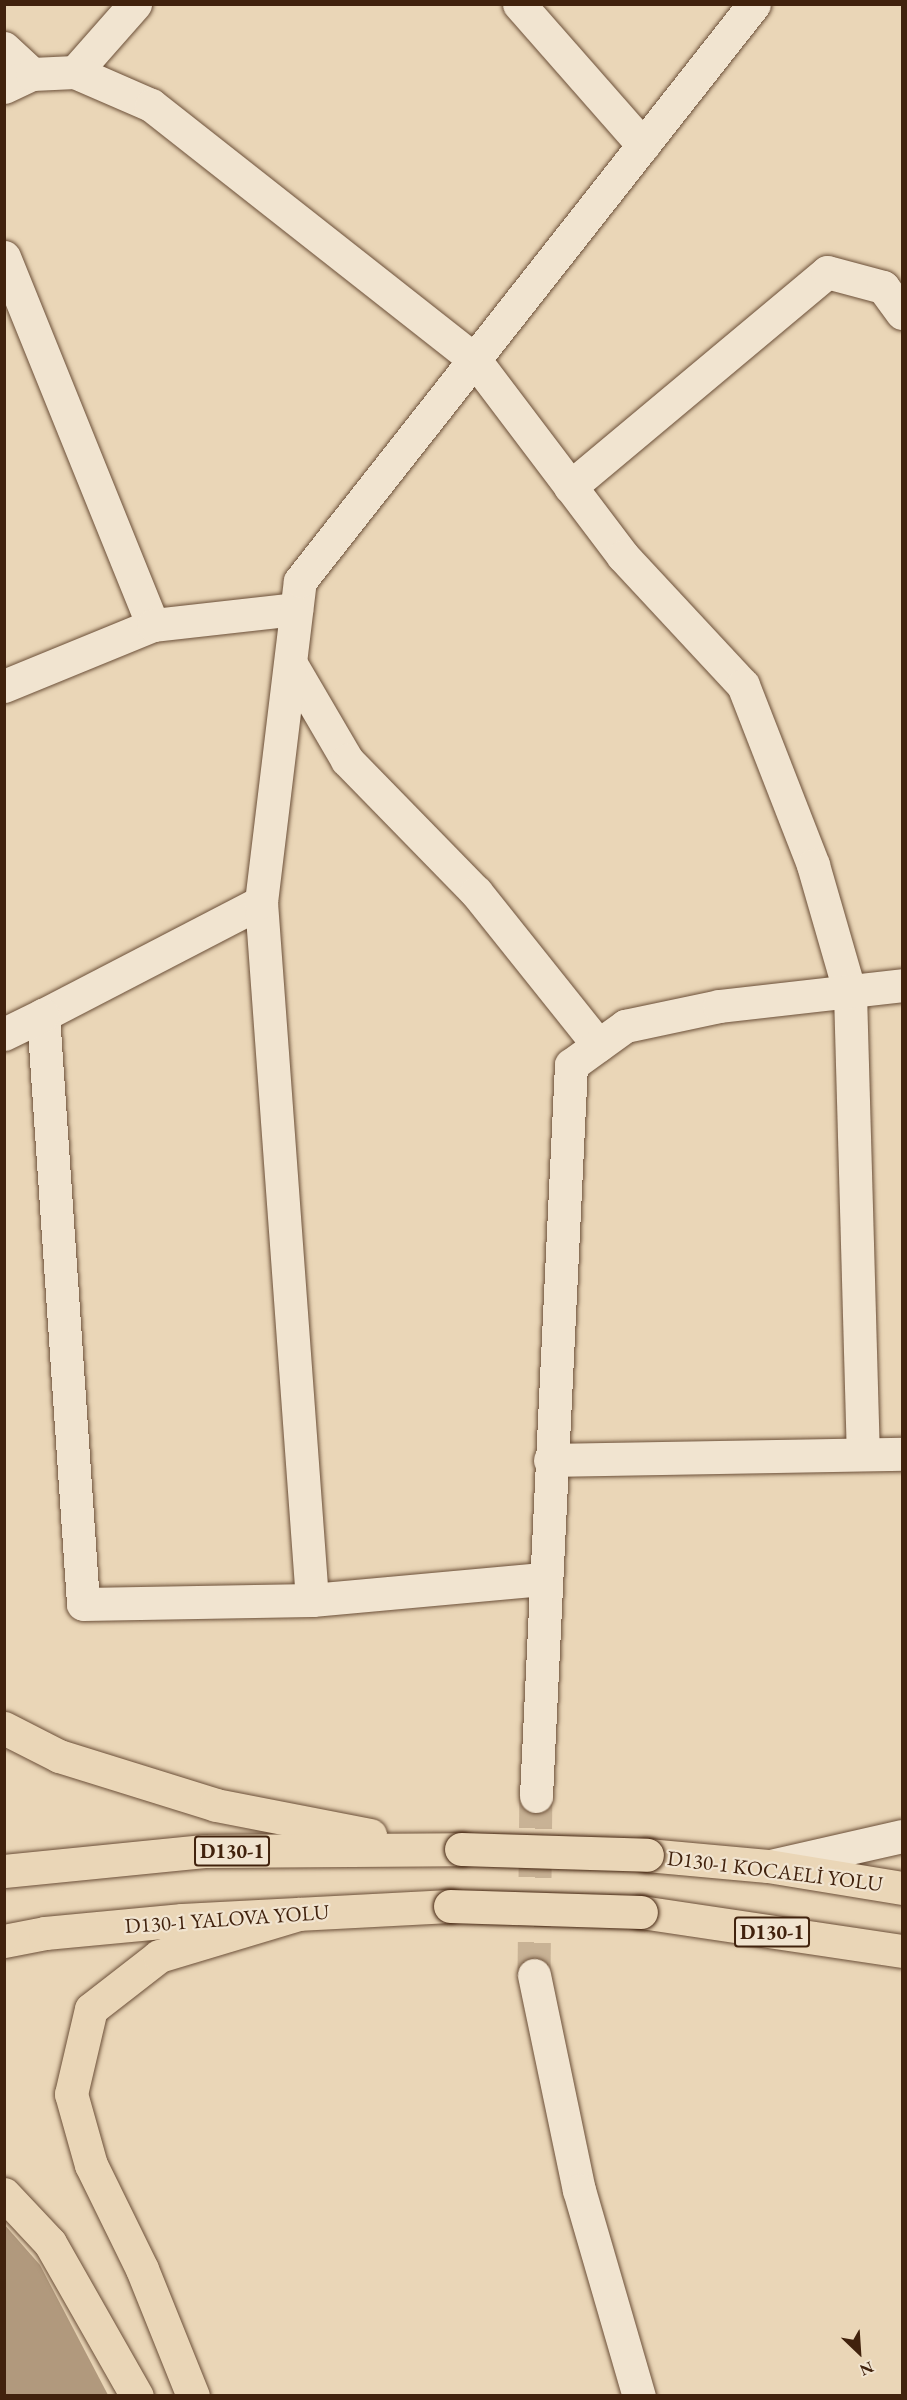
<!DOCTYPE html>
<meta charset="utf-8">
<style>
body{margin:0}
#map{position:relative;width:907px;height:2400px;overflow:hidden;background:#ead6b7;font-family:"EB Garamond",serif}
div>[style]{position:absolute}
.water>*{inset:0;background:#b1997d}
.minor-tunnel>*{height:33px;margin-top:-16.5px;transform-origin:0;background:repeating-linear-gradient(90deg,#c8b295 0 33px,transparent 0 49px)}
.roads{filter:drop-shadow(0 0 2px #6b4f38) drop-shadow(0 0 2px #6b4f38)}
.minor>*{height:33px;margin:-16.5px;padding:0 16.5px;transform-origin:16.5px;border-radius:16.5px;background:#f1e4d0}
.major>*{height:33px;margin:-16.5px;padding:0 16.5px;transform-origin:16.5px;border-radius:16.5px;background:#ead6b7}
.highway>*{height:33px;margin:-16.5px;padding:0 16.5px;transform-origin:16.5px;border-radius:16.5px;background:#ead6b7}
.bridges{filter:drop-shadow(0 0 2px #41220d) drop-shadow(0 0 2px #41220d)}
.highway-bridge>*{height:33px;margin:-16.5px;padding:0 16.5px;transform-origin:16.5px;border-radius:16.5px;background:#ead6b7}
span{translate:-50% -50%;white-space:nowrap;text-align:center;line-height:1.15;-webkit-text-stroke:4.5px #f1e4d0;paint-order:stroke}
.shield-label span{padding:2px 4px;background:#f1e4d0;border:2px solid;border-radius:4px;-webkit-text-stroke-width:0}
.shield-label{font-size:20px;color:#41220d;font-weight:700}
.street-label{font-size:21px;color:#41220d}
.frame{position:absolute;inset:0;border:6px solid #41220d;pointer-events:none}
.north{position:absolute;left:829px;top:2322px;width:60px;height:60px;-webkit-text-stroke:4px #f1e4d0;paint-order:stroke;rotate:155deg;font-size:16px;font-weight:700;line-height:24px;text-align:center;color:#41220d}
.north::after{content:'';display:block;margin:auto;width:21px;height:27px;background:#41220d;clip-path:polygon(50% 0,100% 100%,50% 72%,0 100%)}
</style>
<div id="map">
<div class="water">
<i style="clip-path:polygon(4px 2224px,40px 2265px,108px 2395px,5px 2395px)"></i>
</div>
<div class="minor-tunnel">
<i style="left:534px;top:1975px;width:179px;rotate:-89.4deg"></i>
</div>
<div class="roads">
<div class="minor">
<i style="left:519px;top:4px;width:188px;rotate:48.7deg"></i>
<i style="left:4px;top:48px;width:38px;rotate:43deg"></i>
<i style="left:75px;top:72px;width:91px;rotate:-48.6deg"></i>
<i style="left:4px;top:87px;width:31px;rotate:-25deg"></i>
<i style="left:32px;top:74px;width:43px;rotate:-2.7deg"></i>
<i style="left:75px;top:72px;width:83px;rotate:23.5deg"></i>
<i style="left:151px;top:105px;width:411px;rotate:38.2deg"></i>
<i style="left:474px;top:359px;width:247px;rotate:52.9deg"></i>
<i style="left:623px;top:556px;width:176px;rotate:47.1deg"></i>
<i style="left:743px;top:685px;width:193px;rotate:68.7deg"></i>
<i style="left:813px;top:865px;width:133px;rotate:73.9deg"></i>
<i style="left:850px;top:993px;width:461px;rotate:88.4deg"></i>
<i style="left:4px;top:257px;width:397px;rotate:68deg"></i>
<i style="left:570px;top:487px;width:335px;rotate:-39.9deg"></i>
<i style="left:827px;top:272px;width:58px;rotate:15deg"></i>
<i style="left:883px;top:287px;width:32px;rotate:54deg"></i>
<i style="left:291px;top:664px;width:111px;rotate:59.7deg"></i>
<i style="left:347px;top:760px;width:185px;rotate:45.7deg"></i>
<i style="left:476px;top:892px;width:196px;rotate:51.4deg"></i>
<i style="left:4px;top:686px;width:161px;rotate:-22.3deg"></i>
<i style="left:153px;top:625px;width:144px;rotate:-6.4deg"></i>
<i style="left:261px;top:902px;width:246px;rotate:152.6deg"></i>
<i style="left:43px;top:1015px;width:590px;rotate:86.11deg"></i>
<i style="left:83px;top:1604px;width:229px;rotate:-1deg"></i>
<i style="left:312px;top:1600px;width:234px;rotate:-5.2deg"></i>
<i style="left:4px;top:1034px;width:43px;rotate:-26deg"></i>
<i style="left:550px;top:1460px;width:352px;rotate:-1deg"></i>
<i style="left:312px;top:1600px;width:700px;rotate:-94.18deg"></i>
<i style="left:261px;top:902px;width:323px;rotate:-83.1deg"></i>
<i style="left:300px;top:581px;width:734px;rotate:-51.8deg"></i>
<i style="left:536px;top:1796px;width:732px;rotate:-87.26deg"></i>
<i style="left:571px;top:1065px;width:67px;rotate:-35.8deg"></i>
<i style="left:625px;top:1026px;width:96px;rotate:-12deg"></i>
<i style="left:719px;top:1006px;width:184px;rotate:-6.5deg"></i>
<i style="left:770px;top:1866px;width:135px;rotate:-12.8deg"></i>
<i style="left:534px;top:1975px;width:220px;rotate:78.2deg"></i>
<i style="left:579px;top:2190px;width:215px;rotate:73.8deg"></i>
</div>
<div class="major">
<i style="left:4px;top:2194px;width:67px;rotate:46.8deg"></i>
<i style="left:50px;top:2243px;width:176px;rotate:60.4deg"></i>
</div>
<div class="highway">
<i style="left:4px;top:1728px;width:62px;rotate:27deg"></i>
<i style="left:59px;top:1756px;width:164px;rotate:17.3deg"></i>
<i style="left:216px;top:1805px;width:157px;rotate:11deg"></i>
<i style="left:647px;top:1855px;width:121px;rotate:5.2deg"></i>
<i style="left:768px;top:1866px;width:136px;rotate:9.3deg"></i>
<i style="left:4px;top:1871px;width:201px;rotate:-5.7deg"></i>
<i style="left:204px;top:1851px;width:257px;rotate:-0.4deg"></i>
<i style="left:641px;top:1912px;width:264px;rotate:8.5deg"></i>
<i style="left:4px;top:1941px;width:42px;rotate:-11deg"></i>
<i style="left:45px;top:1933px;width:138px;rotate:-5.4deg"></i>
<i style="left:182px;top:1920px;width:268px;rotate:-3deg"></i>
<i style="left:193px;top:2396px;width:137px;rotate:-111.9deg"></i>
<i style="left:142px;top:2269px;width:116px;rotate:-116.1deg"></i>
<i style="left:91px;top:2165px;width:74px;rotate:-105.7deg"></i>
<i style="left:71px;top:2094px;width:87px;rotate:-76.8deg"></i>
<i style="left:91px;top:2009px;width:86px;rotate:-37.9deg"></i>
<i style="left:159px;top:1956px;width:146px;rotate:-16.7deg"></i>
</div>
</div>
<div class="bridges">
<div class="highway-bridge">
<i style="left:461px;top:1849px;width:186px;rotate:1.8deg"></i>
<i style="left:450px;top:1906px;width:191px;rotate:1.8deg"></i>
</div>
</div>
<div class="shield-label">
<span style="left:232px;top:1851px">D130-1</span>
<span style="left:772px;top:1932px">D130-1</span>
</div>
<div class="street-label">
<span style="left:775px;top:1871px;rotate:7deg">D130-1 KOCAELİ YOLU</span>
<span style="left:227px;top:1919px;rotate:-4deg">D130-1 YALOVA YOLU</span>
</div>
<div class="frame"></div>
<div class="north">N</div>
</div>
